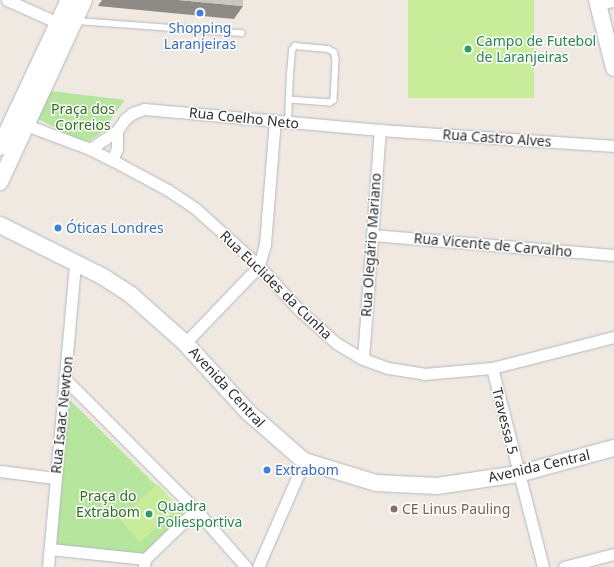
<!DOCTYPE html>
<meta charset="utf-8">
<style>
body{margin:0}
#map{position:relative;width:614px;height:567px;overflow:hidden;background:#efe9e1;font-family:"Noto Sans",sans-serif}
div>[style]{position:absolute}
.green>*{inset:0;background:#b6e59e}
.pitch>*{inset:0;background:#c9ec9a;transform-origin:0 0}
.roads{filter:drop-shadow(0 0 1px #b4b7c1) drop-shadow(0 0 1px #b4b7c1)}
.lane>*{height:5.5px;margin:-2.75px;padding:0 2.75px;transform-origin:2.75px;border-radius:2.75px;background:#fff}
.street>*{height:11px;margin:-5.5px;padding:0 5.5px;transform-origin:5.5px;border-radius:5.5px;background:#fff}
.secondary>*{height:16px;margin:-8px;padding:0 8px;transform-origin:8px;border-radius:8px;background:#fff}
.shaded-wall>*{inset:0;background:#8e8b86}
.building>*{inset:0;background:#cbc7bf}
.dots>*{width:11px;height:11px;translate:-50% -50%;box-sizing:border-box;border:2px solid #fff;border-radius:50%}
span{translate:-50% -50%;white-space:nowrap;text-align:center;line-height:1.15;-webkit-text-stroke:3px #fff;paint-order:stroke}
.shop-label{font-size:14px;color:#366cbe}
.left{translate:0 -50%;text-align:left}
.leisure-label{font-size:14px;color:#27864d}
.park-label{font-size:14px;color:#2c6e1b}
.street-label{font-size:14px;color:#2e2e2e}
.education-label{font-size:14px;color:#785e54}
</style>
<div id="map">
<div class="green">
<i style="clip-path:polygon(51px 91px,125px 100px,101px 133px,89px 141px,80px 140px,38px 119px)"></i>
<i style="clip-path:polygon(68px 398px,184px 513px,141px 556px,56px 546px)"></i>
</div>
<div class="pitch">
<i style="left:408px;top:0;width:126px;height:98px"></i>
<i style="left:158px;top:484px;width:32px;height:52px;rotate:49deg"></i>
</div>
<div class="roads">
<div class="lane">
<i style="left:77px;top:21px;width:165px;rotate:4.2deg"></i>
<i style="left:288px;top:123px;width:49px;rotate:-87.7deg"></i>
<i style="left:290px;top:74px;width:24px;rotate:-85deg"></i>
<i style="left:292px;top:50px;width:5px;rotate:-53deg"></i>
<i style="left:295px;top:46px;width:33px;rotate:5deg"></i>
<i style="left:328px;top:49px;width:7px;rotate:27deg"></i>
<i style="left:334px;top:52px;width:7px;rotate:74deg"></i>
<i style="left:336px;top:59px;width:41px;rotate:92.8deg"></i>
<i style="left:334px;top:100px;width:5px;rotate:143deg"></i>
<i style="left:330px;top:103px;width:41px;rotate:-175.8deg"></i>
</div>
<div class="street">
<i style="left:7px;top:0;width:56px;rotate:24.3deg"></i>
<i style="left:598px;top:4px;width:16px;rotate:-11deg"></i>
<i style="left:26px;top:125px;width:68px;rotate:20.6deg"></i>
<i style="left:90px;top:149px;width:25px;rotate:27deg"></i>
<i style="left:112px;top:160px;width:64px;rotate:28.2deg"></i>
<i style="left:168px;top:190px;width:34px;rotate:34deg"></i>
<i style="left:196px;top:209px;width:85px;rotate:42.1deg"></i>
<i style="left:259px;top:266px;width:59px;rotate:47.7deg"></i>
<i style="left:299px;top:310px;width:50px;rotate:41.7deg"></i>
<i style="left:336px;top:343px;width:31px;rotate:31deg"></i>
<i style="left:363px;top:359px;width:27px;rotate:20deg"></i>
<i style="left:388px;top:368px;width:36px;rotate:9deg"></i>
<i style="left:424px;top:374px;width:68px;rotate:-5deg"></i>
<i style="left:492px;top:368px;width:126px;rotate:-14.3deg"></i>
<i style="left:90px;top:149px;width:32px;rotate:-34deg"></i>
<i style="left:117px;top:131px;width:14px;rotate:-56deg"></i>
<i style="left:125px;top:119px;width:10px;rotate:-37deg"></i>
<i style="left:133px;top:113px;width:12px;rotate:-20deg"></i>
<i style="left:144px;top:109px;width:237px;rotate:5.1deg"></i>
<i style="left:380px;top:130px;width:235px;rotate:3.9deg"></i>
<i style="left:112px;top:160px;width:12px;rotate:-66deg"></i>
<i style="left:117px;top:149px;width:18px;rotate:-90deg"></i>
<i style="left:372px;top:235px;width:243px;rotate:4.7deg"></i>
<i style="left:259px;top:266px;width:23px;rotate:-75deg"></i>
<i style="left:265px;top:244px;width:123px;rotate:-85.4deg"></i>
<i style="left:185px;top:343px;width:107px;rotate:-46.1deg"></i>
<i style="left:363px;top:359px;width:230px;rotate:-85.8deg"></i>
<i style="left:492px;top:368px;width:205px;rotate:75.6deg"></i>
<i style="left:66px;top:380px;width:184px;rotate:45deg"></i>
<i style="left:196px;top:510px;width:76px;rotate:48.7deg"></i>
<i style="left:0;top:471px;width:55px;rotate:7.3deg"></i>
<i style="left:50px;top:549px;width:96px;rotate:6deg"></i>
<i style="left:48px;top:567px;width:306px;rotate:-84.9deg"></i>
<i style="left:144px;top:567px;width:8px;rotate:-83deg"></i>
<i style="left:145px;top:559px;width:71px;rotate:-43.9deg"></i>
<i style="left:258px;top:567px;width:116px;rotate:-66.5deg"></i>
<i style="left:564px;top:567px;width:52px;rotate:-14.6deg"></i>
</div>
<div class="secondary">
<i style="left:597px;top:0;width:70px;rotate:76deg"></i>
<i style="left:0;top:147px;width:162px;rotate:-64.9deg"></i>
<i style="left:0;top:182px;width:200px;rotate:-65.2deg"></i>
<i style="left:0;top:225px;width:114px;rotate:26.6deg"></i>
<i style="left:102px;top:276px;width:35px;rotate:33deg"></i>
<i style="left:131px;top:295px;width:72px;rotate:41.6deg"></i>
<i style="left:185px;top:343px;width:93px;rotate:47.6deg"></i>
<i style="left:248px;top:412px;width:74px;rotate:41.2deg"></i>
<i style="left:304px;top:461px;width:75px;rotate:17deg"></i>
<i style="left:376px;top:483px;width:61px;rotate:2.8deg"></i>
<i style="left:437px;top:486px;width:82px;rotate:-8.4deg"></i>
<i style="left:518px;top:474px;width:99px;rotate:-15.2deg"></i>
</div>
</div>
<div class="shaded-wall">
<i style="clip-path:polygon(102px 0,178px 0,243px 6px,234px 19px,98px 6px)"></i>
</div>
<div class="building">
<i style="clip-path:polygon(178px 0,243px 0,243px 6px)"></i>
</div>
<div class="dots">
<i style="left:200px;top:13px;background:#3f7fe0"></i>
<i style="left:468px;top:49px;background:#2e9e5b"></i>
<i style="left:58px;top:228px;background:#3f7fe0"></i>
<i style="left:267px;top:470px;background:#3f7fe0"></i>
<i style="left:394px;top:509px;background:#8d6e63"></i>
<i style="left:149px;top:514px;background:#2e9e5b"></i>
</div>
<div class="shop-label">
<span style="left:200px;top:36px">Shopping<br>Laranjeiras</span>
<span class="left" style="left:66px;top:228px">Óticas Londres</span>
<span class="left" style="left:275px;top:470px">Extrabom</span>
</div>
<div class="leisure-label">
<span class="left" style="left:476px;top:49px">Campo de Futebol<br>de Laranjeiras</span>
<span class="left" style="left:157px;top:514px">Quadra<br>Poliesportiva</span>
</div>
<div class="park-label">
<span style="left:83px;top:117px">Praça dos<br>Correios</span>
<span style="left:108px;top:504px">Praça do<br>Extrabom</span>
</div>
<div class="street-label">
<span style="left:244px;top:118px;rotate:6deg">Rua Coelho Neto</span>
<span style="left:497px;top:138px;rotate:4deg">Rua Castro Alves</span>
<span style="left:371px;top:245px;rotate:-86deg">Rua Olegário Mariano</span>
<span style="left:493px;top:245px;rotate:5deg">Rua Vicente de Carvalho</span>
<span style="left:276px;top:285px;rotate:44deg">Rua Euclides da Cunha</span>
<span style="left:227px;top:387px;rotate:47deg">Avenida Central</span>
<span style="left:62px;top:415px;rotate:-84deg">Rua Isaac Newton</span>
<span style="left:505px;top:421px;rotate:76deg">Travessa 5</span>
<span style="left:539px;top:466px;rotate:-13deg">Avenida Central</span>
</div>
<div class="education-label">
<span class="left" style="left:402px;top:509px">CE Linus Pauling</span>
</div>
</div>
